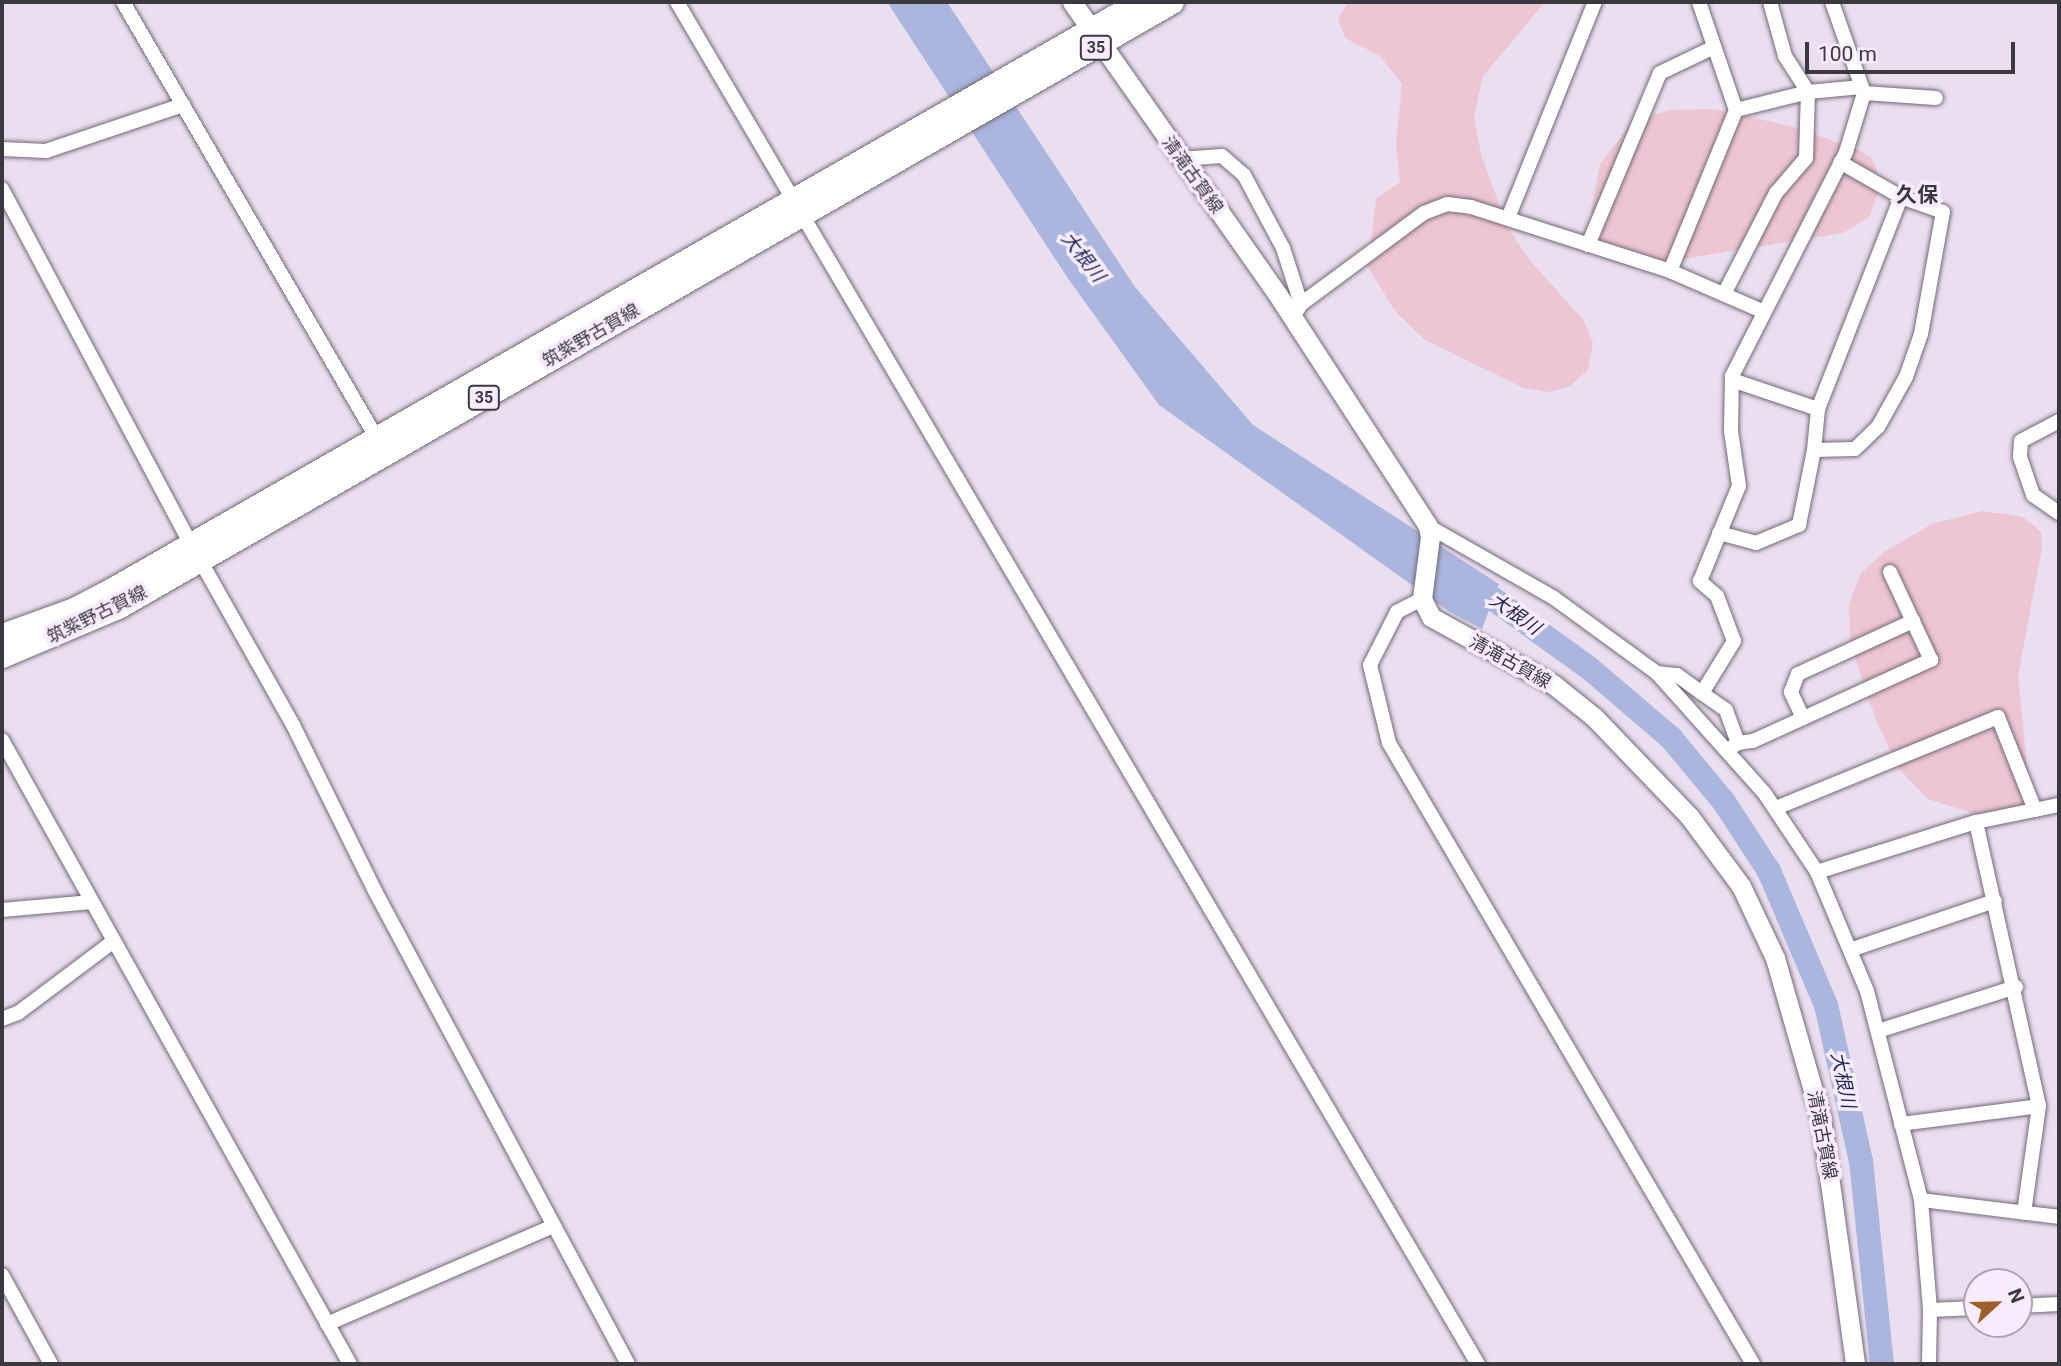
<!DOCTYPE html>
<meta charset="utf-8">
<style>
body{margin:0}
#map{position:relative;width:2061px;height:1366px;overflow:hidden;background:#eadfef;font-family:Roboto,"Noto Sans JP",sans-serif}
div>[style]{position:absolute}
.green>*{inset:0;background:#eec5d3}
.water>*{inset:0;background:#acb5de}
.river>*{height:24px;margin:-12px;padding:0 12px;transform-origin:12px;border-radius:12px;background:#acb5de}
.roads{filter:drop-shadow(0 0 2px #726977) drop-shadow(0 0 2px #726977)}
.minor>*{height:14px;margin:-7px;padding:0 7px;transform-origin:7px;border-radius:7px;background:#fff}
.secondary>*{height:19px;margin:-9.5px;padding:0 9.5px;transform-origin:9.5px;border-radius:9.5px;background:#fff}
.primary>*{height:23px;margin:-11.5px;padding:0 11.5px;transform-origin:11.5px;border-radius:11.5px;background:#fff}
span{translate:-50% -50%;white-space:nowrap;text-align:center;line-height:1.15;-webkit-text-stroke:7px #f7ecfd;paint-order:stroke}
.shield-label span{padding:2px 5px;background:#f7ecfd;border:2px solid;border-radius:5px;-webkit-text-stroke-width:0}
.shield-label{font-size:16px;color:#3c383f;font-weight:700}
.street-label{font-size:18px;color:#3c383f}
.water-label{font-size:19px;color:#1e2455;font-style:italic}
.quarter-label{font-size:21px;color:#3c383f;font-weight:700}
.frame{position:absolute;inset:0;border:4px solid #3c383f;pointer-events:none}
.north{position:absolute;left:1963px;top:1268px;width:70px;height:70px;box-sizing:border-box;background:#f7ecfd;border:2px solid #aca4b1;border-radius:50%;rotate:68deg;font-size:19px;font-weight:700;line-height:28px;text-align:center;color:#3c383f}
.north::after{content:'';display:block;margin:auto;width:24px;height:32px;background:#a05f2a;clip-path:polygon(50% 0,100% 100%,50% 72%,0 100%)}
.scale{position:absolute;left:1805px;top:42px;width:210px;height:32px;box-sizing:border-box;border:4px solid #3c383f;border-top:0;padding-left:9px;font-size:21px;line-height:24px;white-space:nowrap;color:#3c383f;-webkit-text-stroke:5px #f7ecfd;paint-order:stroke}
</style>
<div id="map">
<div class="green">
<i style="clip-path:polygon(1348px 2px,1545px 2px,1483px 76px,1474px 117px,1481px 154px,1507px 226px,1527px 257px,1584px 321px,1593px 343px,1588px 370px,1570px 386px,1549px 392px,1524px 388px,1425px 340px,1395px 311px,1368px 267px,1376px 199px,1400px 182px,1396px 144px,1402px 84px,1379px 55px,1345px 38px,1338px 19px)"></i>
<i style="clip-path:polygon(1714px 109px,1794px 127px,1861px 151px,1872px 159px,1878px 173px,1879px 191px,1869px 217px,1843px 233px,1633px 267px,1608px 259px,1597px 238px,1591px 210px,1600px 164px,1633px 121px,1670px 110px)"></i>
<i style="clip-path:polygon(1982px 511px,2023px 517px,2041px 532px,2042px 548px,2018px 676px,2030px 796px,2024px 808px,1992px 819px,1928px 799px,1901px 771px,1877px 723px,1850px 643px,1849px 604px,1861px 573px,1884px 552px,1932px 524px)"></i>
</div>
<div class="water">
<i style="clip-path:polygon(887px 2px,947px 2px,1135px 287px,1253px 425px,1499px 584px,1482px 629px,1450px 612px,1159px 405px,1067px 277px)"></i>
</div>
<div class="river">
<i style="left:1467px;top:580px;width:150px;rotate:35.8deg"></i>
<i style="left:1589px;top:668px;width:108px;rotate:40.5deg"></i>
<i style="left:1671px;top:738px;width:83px;rotate:50.4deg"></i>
<i style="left:1724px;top:802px;width:82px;rotate:56.9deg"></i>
<i style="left:1769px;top:871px;width:146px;rotate:67deg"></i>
<i style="left:1826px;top:1005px;width:160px;rotate:77.4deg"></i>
<i style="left:1861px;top:1161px;width:204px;rotate:84.1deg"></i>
</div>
<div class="roads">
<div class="minor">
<i style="left:123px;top:2px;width:511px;rotate:59.82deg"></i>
<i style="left:677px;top:2px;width:1580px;rotate:59.54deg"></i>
<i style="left:1699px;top:2px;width:114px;rotate:71.1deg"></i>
<i style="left:1864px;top:93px;width:72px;rotate:4deg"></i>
<i style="left:2px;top:149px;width:44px;rotate:2.6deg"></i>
<i style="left:46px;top:151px;width:145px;rotate:-18.6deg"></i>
<i style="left:1180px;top:159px;width:42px;rotate:-4.1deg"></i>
<i style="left:1222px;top:156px;width:29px;rotate:41deg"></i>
<i style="left:1244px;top:175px;width:83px;rotate:61.9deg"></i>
<i style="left:1283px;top:248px;width:59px;rotate:72.2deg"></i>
<i style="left:2px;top:189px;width:402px;rotate:62deg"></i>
<i style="left:191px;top:544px;width:208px;rotate:60.6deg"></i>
<i style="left:293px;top:725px;width:185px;rotate:63.7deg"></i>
<i style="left:375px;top:891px;width:536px;rotate:61.86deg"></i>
<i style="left:1508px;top:218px;width:233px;rotate:-68.1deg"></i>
<i style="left:1588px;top:245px;width:186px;rotate:-67.3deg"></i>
<i style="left:1660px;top:73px;width:60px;rotate:-25.7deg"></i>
<i style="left:1670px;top:271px;width:100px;rotate:23.5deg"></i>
<i style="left:1724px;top:294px;width:114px;rotate:-62.8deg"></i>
<i style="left:1776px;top:193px;width:46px;rotate:-49.4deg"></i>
<i style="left:1806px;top:158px;width:66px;rotate:-88.3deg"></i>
<i style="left:1808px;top:92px;width:43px;rotate:-122.6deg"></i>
<i style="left:1785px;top:56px;width:56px;rotate:-105.5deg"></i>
<i style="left:1293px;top:317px;width:15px;rotate:-58deg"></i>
<i style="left:1301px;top:304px;width:153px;rotate:-36.5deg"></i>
<i style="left:1424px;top:213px;width:25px;rotate:-21deg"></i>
<i style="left:1447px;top:204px;width:24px;rotate:7deg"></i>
<i style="left:1471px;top:207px;width:209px;rotate:17.8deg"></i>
<i style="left:1670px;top:271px;width:174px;rotate:-67.7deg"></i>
<i style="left:1736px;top:110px;width:74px;rotate:-14deg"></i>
<i style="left:1808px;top:92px;width:54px;rotate:-5.3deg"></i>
<i style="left:1732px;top:380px;width:91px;rotate:18.6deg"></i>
<i style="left:2059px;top:421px;width:43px;rotate:152.2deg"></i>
<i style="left:2021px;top:441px;width:16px;rotate:94deg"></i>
<i style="left:2020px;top:457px;width:40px;rotate:71.1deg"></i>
<i style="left:2033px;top:495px;width:32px;rotate:35deg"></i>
<i style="left:1814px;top:450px;width:41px;rotate:-84.4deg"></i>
<i style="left:1818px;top:409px;width:228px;rotate:-68.6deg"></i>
<i style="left:1428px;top:526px;width:145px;rotate:29.7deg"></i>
<i style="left:1554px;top:598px;width:127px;rotate:36.1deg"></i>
<i style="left:1657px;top:673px;width:162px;rotate:48.2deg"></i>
<i style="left:1765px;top:794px;width:94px;rotate:56.3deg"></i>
<i style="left:1817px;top:872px;width:129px;rotate:67.2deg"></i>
<i style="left:1867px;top:991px;width:216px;rotate:75.5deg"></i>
<i style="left:1921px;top:1200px;width:110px;rotate:85.3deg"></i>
<i style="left:1930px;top:1310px;width:54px;rotate:91.1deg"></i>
<i style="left:1719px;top:533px;width:38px;rotate:15deg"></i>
<i style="left:1756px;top:543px;width:47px;rotate:-22.7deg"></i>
<i style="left:1799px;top:525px;width:76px;rotate:-78.7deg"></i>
<i style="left:1814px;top:450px;width:41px;rotate:-1.4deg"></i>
<i style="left:1855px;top:449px;width:32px;rotate:-44deg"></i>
<i style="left:1878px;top:427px;width:57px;rotate:-60.8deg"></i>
<i style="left:1906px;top:377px;width:46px;rotate:-70.8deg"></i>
<i style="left:1921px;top:334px;width:124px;rotate:-79.8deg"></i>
<i style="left:1943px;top:212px;width:45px;rotate:-160.3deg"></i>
<i style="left:1901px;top:197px;width:70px;rotate:-150.2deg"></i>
<i style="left:1422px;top:599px;width:28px;rotate:153deg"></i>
<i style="left:1397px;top:612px;width:59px;rotate:117deg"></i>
<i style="left:1370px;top:665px;width:80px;rotate:76.3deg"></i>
<i style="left:1389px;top:743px;width:720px;rotate:59.62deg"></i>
<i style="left:1657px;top:673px;width:20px;rotate:6deg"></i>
<i style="left:1677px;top:675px;width:31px;rotate:36deg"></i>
<i style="left:1803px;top:718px;width:29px;rotate:-115deg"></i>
<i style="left:1791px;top:692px;width:19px;rotate:-69deg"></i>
<i style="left:1798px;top:674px;width:127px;rotate:-24.7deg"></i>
<i style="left:2px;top:740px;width:714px;rotate:60.85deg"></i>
<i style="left:1738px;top:743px;width:15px;rotate:-8deg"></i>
<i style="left:1753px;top:741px;width:196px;rotate:-24.5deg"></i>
<i style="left:1931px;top:660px;width:97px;rotate:-115deg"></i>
<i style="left:1728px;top:750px;width:12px;rotate:-35deg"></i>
<i style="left:1738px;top:743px;width:35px;rotate:-110deg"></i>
<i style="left:1726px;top:710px;width:29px;rotate:-145deg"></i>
<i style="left:1702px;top:693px;width:61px;rotate:-58.4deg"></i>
<i style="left:1734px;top:641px;width:48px;rotate:-110.7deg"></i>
<i style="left:1717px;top:596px;width:23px;rotate:-139deg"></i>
<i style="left:1700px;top:581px;width:103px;rotate:-67.7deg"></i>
<i style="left:1739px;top:486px;width:56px;rotate:-98.3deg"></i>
<i style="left:1731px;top:431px;width:55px;rotate:-89deg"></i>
<i style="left:1732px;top:376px;width:251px;rotate:-63deg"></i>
<i style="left:1846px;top:152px;width:62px;rotate:-73deg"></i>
<i style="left:1864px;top:93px;width:96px;rotate:-109.4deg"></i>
<i style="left:1776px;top:808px;width:240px;rotate:-22.3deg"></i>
<i style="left:1998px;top:717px;width:100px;rotate:68.3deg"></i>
<i style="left:1976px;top:822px;width:291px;rotate:77.5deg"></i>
<i style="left:2039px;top:1106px;width:108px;rotate:98deg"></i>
<i style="left:1817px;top:872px;width:167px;rotate:-17.5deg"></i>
<i style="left:1976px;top:822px;width:85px;rotate:-11.6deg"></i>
<i style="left:2px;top:910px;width:90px;rotate:-5.1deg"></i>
<i style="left:1850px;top:950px;width:153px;rotate:-18.7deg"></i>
<i style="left:2px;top:1019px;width:17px;rotate:-21deg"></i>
<i style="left:18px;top:1013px;width:120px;rotate:-36.9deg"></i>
<i style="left:1878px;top:1031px;width:145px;rotate:-17.7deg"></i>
<i style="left:1901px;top:1124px;width:139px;rotate:-7.4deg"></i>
<i style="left:1921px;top:1200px;width:139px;rotate:7deg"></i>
<i style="left:2px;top:1275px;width:102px;rotate:61.2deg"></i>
<i style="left:2019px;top:1306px;width:40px;rotate:-2.9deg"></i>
<i style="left:1930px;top:1310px;width:47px;rotate:-2.4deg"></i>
<i style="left:327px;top:1324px;width:247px;rotate:-23.4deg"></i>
</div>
<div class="secondary">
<i style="left:1072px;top:2px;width:358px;rotate:54.9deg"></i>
<i style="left:1278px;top:295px;width:275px;rotate:57deg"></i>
<i style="left:1428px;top:526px;width:11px;rotate:80deg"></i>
<i style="left:1430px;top:537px;width:63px;rotate:97.4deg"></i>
<i style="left:1422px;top:599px;width:20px;rotate:63deg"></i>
<i style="left:1431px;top:617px;width:141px;rotate:28.9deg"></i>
<i style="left:1554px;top:685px;width:51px;rotate:38.7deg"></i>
<i style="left:1594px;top:717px;width:137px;rotate:46.2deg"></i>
<i style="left:1689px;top:816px;width:87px;rotate:53.4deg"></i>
<i style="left:1741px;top:886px;width:80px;rotate:64.7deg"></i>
<i style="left:1775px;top:958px;width:166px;rotate:74deg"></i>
<i style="left:1821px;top:1118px;width:248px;rotate:82.1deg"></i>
</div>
<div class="primary">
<i style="left:2px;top:635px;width:77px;rotate:-19.9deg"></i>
<i style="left:74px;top:609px;width:45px;rotate:-27.7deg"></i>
<i style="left:114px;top:588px;width:1181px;rotate:-29.76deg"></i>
<i style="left:2px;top:656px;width:126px;rotate:-22.9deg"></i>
<i style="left:118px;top:607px;width:1215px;rotate:-29.86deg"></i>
</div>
</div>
<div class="shield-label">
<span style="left:1096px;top:48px">35</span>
<span style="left:484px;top:398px">35</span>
</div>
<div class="street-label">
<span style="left:1192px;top:175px;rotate:54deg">清滝古賀線</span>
<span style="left:591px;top:336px;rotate:-30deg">筑紫野古賀線</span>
<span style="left:97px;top:615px;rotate:-26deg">筑紫野古賀線</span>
<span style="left:1510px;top:662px;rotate:29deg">清滝古賀線</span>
<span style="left:1822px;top:1135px;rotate:79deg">清滝古賀線</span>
</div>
<div class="water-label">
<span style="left:1083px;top:257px;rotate:52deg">大根川</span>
<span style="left:1515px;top:614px;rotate:35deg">大根川</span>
<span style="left:1843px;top:1080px;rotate:78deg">大根川</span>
</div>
<div class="quarter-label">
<span style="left:1917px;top:195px">久保</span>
</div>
<div class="frame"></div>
<div class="north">N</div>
<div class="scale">100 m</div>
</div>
